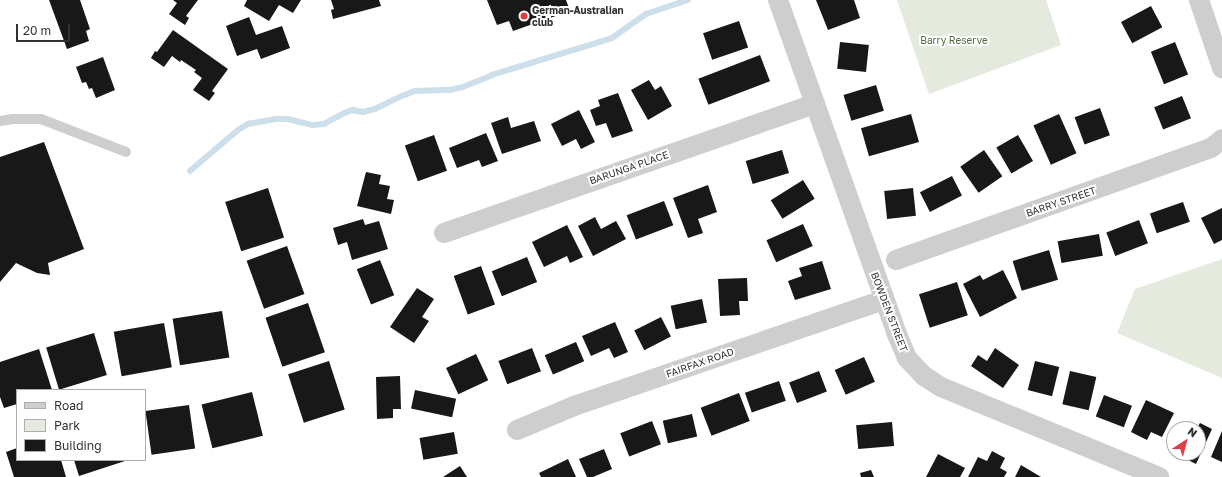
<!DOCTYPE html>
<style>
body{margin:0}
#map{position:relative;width:1222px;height:477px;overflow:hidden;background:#fff;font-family:"Golos Text",sans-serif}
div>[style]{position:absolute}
.green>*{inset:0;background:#e4eade}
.stream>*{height:5.5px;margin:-2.75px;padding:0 2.75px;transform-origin:2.75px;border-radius:2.75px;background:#cedfec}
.building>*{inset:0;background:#181818;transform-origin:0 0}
.lane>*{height:10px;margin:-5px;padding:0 5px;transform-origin:5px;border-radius:5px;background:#cecece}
.street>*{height:20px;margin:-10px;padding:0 10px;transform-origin:10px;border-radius:10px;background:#cecece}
.dots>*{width:11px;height:11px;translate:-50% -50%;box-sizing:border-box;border:2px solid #fff;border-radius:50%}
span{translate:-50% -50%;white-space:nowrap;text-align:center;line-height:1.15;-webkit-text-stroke:4px #fff;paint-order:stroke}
.poi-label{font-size:10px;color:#313131;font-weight:700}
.left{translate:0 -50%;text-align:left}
.park-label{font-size:10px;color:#536c40}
.street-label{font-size:10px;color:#313131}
.legend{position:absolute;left:16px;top:389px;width:130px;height:72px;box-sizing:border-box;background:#fff;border:1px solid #adadad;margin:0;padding:5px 7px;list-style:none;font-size:12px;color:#313131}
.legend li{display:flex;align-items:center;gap:8px;height:20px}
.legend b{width:20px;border:1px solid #adadad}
.north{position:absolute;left:1166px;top:421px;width:40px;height:40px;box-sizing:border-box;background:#fff;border:1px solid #adadad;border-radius:50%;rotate:36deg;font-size:11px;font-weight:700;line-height:16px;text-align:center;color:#313131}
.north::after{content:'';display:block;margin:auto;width:14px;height:18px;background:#dd3f47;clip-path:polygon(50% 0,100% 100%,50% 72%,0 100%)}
.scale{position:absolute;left:16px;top:24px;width:54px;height:18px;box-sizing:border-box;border:2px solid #313131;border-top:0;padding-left:5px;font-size:12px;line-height:14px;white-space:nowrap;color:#313131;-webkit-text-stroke:3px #fff;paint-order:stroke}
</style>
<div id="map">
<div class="green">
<i style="clip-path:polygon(897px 0,1046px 0,1061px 45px,929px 94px)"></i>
<i style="clip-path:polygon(1222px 259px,1222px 378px,1117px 333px,1135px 289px)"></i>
</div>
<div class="stream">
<i style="left:190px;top:171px;width:63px;rotate:-40.5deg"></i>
<i style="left:238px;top:130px;width:12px;rotate:-31deg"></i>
<i style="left:248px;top:124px;width:28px;rotate:-10deg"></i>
<i style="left:276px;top:119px;width:12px"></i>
<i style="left:288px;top:119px;width:25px;rotate:14deg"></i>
<i style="left:312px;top:125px;width:12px;rotate:-5deg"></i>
<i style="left:324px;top:124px;width:24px;rotate:-28deg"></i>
<i style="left:345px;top:113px;width:8px;rotate:-23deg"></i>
<i style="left:352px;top:110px;width:11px;rotate:10deg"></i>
<i style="left:363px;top:112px;width:12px;rotate:-14deg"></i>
<i style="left:375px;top:109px;width:30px;rotate:-26deg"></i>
<i style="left:402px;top:96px;width:14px;rotate:-21deg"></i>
<i style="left:415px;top:91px;width:35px;rotate:-2deg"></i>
<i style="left:450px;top:90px;width:13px;rotate:-13deg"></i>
<i style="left:463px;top:87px;width:31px;rotate:-22deg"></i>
<i style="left:492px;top:75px;width:126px;rotate:-17.1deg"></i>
<i style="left:612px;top:38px;width:42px;rotate:-35.2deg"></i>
<i style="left:646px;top:14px;width:44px;rotate:-18.4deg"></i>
</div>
<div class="building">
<i style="clip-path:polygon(49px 0,80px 0,90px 29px,86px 31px,89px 41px,67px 49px)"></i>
<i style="clip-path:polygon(173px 0,198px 0,186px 16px,189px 18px,185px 25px,169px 14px,177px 3px)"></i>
<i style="clip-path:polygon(247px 0,301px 0,293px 13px,279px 5px,269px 21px,244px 6px)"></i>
<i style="clip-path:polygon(331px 0,379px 0,381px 6px,333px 19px,331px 10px,334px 9px)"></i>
<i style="clip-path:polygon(487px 0,566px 0,570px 11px,513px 31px,509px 21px,497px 25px)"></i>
<i style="clip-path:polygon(816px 0,854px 0,860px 18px,828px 30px)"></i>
<i style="left:1151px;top:6px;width:24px;height:34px;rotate:62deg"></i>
<i style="clip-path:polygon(249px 17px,256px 35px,282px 26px,290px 48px,261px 59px,257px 49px,237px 56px,226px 26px)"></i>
<i style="left:739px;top:21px;width:28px;height:38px;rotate:71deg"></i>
<i style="clip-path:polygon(173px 30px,228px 69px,212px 91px,215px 93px,209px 101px,193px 90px,202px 78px,194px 72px,196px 70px,181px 60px,180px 62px,172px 56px,164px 67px,151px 58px,155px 51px,157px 52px)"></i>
<i style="left:840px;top:42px;width:29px;height:27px;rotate:6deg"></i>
<i style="left:1175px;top:42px;width:35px;height:26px;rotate:68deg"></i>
<i style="left:760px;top:55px;width:28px;height:66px;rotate:69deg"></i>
<i style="clip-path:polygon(103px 57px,115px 90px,96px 98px,92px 88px,89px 89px,86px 82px,82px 83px,76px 67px)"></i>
<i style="clip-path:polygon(649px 80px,655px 90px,661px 86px,672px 106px,648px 120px,631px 90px)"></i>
<i style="left:876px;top:85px;width:27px;height:34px;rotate:73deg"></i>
<i style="clip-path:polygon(618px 93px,633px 131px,612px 138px,606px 123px,596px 126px,590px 110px,600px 106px,598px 100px)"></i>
<i style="left:1182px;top:96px;width:24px;height:30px;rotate:68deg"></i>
<i style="left:1100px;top:108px;width:29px;height:27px;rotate:70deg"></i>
<i style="clip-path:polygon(579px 110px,595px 142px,581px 149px,576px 139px,562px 146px,551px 124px)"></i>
<i style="left:911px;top:114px;width:29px;height:52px;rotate:74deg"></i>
<i style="left:1059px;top:114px;width:43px;height:28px;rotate:66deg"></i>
<i style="clip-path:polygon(508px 117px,511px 128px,534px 121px,541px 141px,502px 154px,491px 123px)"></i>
<i style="clip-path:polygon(486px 133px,498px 161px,482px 167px,479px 160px,457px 168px,449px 148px)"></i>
<i style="left:434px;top:135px;width:38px;height:31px;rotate:70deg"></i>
<i style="left:1018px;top:135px;width:30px;height:25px;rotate:60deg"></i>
<i style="clip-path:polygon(44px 142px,84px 249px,48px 263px,50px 275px,37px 273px,16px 263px,0 282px,0 157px)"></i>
<i style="left:782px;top:150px;width:24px;height:38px;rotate:73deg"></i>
<i style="left:984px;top:150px;width:32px;height:29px;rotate:55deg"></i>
<i style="clip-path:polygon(366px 172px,381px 175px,379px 184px,390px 186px,387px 199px,394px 200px,391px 214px,357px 206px)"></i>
<i style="left:952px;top:176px;width:22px;height:36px;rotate:63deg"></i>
<i style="left:803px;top:180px;width:22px;height:38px;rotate:58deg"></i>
<i style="clip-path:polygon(708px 185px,717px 212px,698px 219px,703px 233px,688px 238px,673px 198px)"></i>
<i style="left:268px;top:188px;width:52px;height:45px;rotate:72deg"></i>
<i style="left:913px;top:188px;width:28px;height:29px;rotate:84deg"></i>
<i style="left:664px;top:201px;width:26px;height:40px;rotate:69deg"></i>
<i style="left:1183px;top:202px;width:21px;height:35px;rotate:71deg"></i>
<i style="clip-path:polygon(1222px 208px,1222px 240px,1214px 244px,1201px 218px)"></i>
<i style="clip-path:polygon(595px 217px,601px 229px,616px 221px,626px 239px,593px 256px,578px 226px)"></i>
<i style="clip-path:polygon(363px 219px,365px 225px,379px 221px,388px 249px,352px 260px,347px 242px,338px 245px,333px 228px)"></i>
<i style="left:1139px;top:220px;width:25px;height:35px;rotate:69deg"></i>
<i style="left:803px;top:224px;width:24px;height:40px;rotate:66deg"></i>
<i style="clip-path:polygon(567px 225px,583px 257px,570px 263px,567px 256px,544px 267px,532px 242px)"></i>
<i style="left:1099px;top:234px;width:22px;height:42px;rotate:80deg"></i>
<i style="left:287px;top:246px;width:51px;height:43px;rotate:70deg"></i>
<i style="left:1049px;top:250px;width:31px;height:38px;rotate:73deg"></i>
<i style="left:527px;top:257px;width:27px;height:38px;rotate:68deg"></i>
<i style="left:380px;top:260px;width:38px;height:25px;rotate:68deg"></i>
<i style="clip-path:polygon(822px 261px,831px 289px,795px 300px,788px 281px,802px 276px,799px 268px)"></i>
<i style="left:481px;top:266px;width:41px;height:29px;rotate:70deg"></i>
<i style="clip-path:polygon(1003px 270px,1017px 298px,980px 317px,963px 284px,980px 275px,983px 280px)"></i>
<i style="clip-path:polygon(747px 278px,748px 301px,739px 301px,740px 315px,720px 316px,718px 279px)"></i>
<i style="left:957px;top:282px;width:35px;height:40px;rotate:72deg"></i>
<i style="clip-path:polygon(417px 288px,434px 299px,422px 317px,429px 321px,414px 343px,390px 327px)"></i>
<i style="left:702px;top:299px;width:24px;height:32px;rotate:78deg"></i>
<i style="left:308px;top:303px;width:52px;height:45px;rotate:71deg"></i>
<i style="left:222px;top:311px;width:47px;height:50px;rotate:81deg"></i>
<i style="left:661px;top:317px;width:22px;height:30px;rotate:63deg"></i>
<i style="clip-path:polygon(615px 322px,628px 352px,614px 358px,609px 348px,591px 356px,582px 336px)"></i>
<i style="left:164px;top:323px;width:45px;height:51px;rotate:80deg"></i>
<i style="left:94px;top:333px;width:44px;height:50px;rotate:73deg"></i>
<i style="left:576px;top:342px;width:21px;height:34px;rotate:67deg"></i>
<i style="left:532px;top:348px;width:25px;height:36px;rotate:69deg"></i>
<i style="clip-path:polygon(995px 348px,1019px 365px,1003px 388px,971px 366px,978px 355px,987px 361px)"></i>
<i style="clip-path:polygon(39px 349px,52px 390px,17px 390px,17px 404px,4px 408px,0 397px,0 362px)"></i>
<i style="left:476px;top:354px;width:29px;height:33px;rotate:65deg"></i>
<i style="left:864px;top:357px;width:27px;height:32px;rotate:66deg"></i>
<i style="left:329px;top:361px;width:51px;height:43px;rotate:72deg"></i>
<i style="left:1035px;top:361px;width:25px;height:30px;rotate:14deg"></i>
<i style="left:819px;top:371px;width:22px;height:32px;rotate:69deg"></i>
<i style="left:1070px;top:371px;width:27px;height:34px;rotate:13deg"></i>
<i style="clip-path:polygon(400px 376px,401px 409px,393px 409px,393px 418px,377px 419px,376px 377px)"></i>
<i style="left:779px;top:381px;width:21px;height:36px;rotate:71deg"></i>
<i style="left:415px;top:390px;width:42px;height:19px;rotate:12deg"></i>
<i style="left:252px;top:392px;width:45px;height:52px;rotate:76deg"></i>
<i style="left:739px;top:393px;width:30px;height:41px;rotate:69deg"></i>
<i style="left:1104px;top:395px;width:30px;height:23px;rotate:21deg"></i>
<i style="clip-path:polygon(1146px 400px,1174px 413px,1162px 437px,1151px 432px,1147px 440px,1131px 432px)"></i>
<i style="left:189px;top:405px;width:44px;height:44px;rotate:82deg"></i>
<i style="left:692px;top:414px;width:23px;height:30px;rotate:77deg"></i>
<i style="left:652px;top:421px;width:25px;height:34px;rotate:69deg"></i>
<i style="left:892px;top:422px;width:24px;height:36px;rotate:85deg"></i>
<i style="clip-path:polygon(1184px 422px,1197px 428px,1200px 423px,1212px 429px,1196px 464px,1182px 457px,1184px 453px,1198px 453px,1198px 429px,1180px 429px)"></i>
<i style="clip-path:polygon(1222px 431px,1222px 462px,1211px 457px)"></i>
<i style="left:454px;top:432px;width:22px;height:35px;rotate:80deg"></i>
<i style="clip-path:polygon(17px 448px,17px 460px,61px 460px,66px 477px,14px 477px,6px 452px)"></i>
<i style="clip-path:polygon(604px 449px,612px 469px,593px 477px,587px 477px,579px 459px)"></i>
<i style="clip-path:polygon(992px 451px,1005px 458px,1000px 468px,1007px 472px,1004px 477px,968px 477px,978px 457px,987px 461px)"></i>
<i style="clip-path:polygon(938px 454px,965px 468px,960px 477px,926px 477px)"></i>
<i style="clip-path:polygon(568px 459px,576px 477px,541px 477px,539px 473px)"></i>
<i style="clip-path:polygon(74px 460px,128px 460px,79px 476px)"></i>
<i style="clip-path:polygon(1021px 465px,1041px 477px,1015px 477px)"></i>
<i style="clip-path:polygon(460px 466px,467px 477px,443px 477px)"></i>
<i style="clip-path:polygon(871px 470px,874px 477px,861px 477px,860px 473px)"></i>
</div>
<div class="lane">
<i style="left:0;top:121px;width:13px;rotate:-9deg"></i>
<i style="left:13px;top:119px;width:28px"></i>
<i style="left:41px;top:119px;width:91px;rotate:21.2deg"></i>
</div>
<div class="street">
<i style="left:778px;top:0;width:352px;rotate:70.4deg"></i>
<i style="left:896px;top:332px;width:28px;rotate:67deg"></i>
<i style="left:907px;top:358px;width:25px;rotate:47deg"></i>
<i style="left:924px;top:376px;width:20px;rotate:33deg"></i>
<i style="left:941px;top:387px;width:236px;rotate:22.4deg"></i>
<i style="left:1199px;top:0;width:72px;rotate:71.3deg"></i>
<i style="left:444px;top:233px;width:393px;rotate:-19.2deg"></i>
<i style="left:896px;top:260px;width:334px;rotate:-19.6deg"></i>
<i style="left:1211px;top:148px;width:14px;rotate:-39deg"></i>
<i style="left:517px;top:430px;width:62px;rotate:-22.8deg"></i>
<i style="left:574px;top:406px;width:328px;rotate:-18.9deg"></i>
</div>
<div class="dots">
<i style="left:524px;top:16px;background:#dd3f47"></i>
</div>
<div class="poi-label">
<span class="left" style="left:532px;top:16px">German-Australian<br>club</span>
</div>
<div class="park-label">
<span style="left:954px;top:41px">Barry Reserve</span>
</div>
<div class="street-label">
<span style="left:629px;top:168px;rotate:-19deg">BARUNGA PLACE</span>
<span style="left:1061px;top:202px;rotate:-19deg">BARRY STREET</span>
<span style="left:889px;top:312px;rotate:69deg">BOWDEN STREET</span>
<span style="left:700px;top:363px;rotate:-19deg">FAIRFAX ROAD</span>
</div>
<ul class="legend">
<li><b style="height:5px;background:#cecece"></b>Road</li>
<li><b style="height:11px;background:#e4eade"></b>Park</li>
<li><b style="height:11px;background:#181818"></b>Building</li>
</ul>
<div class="north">N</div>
<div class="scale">20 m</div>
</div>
